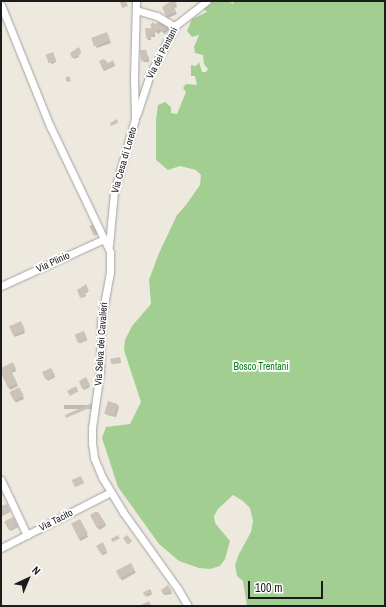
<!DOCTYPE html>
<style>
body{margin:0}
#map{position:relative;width:386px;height:607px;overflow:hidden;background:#ede9df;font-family:"Archivo Narrow",sans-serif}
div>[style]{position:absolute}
.forest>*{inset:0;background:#a2cf91}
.shadow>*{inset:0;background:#0003;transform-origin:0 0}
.building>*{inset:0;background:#cdc2b8;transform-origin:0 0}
.roads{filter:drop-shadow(0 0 1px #a2a2a2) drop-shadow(0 0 1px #a2a2a2)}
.minor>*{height:7px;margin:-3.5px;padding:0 3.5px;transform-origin:3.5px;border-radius:3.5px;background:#fff}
span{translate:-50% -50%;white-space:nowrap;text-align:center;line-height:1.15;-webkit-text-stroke:3.5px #fff;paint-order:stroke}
.street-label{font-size:10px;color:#1b1b1b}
.park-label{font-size:10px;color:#057c10}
.frame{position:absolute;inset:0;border:2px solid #1b1b1b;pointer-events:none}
.north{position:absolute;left:8px;top:559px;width:40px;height:40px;-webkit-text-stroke:3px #fff;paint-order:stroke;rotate:44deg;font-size:11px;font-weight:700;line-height:16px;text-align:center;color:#1b1b1b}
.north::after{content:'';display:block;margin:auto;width:14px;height:18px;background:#1b1b1b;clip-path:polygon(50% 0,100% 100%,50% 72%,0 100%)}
.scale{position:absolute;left:248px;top:581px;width:75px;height:18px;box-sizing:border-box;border:2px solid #1b1b1b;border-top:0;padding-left:5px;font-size:12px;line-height:14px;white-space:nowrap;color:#1b1b1b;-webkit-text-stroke:3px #fff;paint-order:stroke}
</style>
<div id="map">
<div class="forest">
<i style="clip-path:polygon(211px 1px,229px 1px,233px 4px,234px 1px,385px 1px,385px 606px,247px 606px,243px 581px,237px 576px,235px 565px,239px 554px,251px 532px,253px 521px,250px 508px,243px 501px,233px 495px,218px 509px,214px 516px,215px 523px,230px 541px,225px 559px,220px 566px,210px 569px,199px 568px,179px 561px,159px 544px,118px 487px,102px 438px,106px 427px,130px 424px,141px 402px,124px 350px,125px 340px,132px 326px,151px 304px,149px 280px,159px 253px,177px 215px,186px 205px,200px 185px,201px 175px,196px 170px,180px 166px,168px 170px,156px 160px,156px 120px,158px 105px,165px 102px,171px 107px,171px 113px,177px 114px,186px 92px,183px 88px,186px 84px,197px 85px,195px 76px,191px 76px,191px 65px,196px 66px,199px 62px,202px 72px,206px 72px,208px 69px,204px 64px,203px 55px,195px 53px,194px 47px,199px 35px,192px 37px,187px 31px,192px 19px,207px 12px,203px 8px)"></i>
</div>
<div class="shadow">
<i style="clip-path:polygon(174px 1px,177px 7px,174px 8px,177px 14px,168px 18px,166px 16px)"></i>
<i style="clip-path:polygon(155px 25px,168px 27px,170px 29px,164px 34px,162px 31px,158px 34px,155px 30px,155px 37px,151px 37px,151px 40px,148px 40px,147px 38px)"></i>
<i style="clip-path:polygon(108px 36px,111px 43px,97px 48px,96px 46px)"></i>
<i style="clip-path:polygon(78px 48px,81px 53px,78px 55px,79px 57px,74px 59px,71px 53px)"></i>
<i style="left:52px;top:54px;width:9px;height:5px;rotate:63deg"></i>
<i style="clip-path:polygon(146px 56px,149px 57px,149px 62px,143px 62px)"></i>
<i style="clip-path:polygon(100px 62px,108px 64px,113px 62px,115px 66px,104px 71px)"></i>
<i style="clip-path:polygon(85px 286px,88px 292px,85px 294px,86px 296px,82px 298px,78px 291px)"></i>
<i style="clip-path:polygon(22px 325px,25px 333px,15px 337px,14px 335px)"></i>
<i style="left:84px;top:332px;width:9px;height:8px;rotate:69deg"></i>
<i style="clip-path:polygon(120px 358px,121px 363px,113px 364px,111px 359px)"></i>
<i style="clip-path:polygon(13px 363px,16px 371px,12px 373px,18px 386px,10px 390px,1px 369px)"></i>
<i style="left:51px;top:369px;width:9px;height:8px;rotate:63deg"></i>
<i style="clip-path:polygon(86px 379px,90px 387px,84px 390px,80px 381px)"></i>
<i style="left:19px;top:388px;width:12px;height:9px;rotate:66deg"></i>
<i style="left:76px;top:388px;width:4px;height:8px;rotate:63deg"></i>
<i style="left:92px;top:405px;width:4px;height:28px;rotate:90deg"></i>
<i style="clip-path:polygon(118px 405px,119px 407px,116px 417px,107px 415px,105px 413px)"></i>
<i style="clip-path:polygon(6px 505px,10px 512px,2px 516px,1px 508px)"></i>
<i style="left:98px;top:513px;width:15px;height:8px;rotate:58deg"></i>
<i style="clip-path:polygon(13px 518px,18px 527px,11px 531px,5px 522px)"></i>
<i style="left:80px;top:521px;width:18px;height:9px;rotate:63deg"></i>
<i style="left:103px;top:544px;width:10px;height:5px;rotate:66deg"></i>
<i style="left:131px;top:564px;width:10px;height:16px;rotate:61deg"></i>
<i style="clip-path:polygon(168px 587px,172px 594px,164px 595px,162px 591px)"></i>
<i style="clip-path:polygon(150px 590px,152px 594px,147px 597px,145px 592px)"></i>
</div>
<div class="building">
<i style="clip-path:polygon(126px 1px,128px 6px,122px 8px,120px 2px)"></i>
<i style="clip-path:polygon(171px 1px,175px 1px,177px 5px,174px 6px,176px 12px,166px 16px,162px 7px)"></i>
<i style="clip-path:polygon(161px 20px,169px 27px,162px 32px,160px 29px,156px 33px,154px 30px,154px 35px,150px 35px,151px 38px,146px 38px,145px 28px,152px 28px,150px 25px,153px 22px,155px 24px)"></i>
<i style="left:107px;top:32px;width:9px;height:17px;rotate:69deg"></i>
<i style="clip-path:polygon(79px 47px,81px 52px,79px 53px,80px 55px,72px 58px,70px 53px)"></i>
<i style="clip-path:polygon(140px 50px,146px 50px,149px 60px,141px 61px)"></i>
<i style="left:53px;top:52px;width:9px;height:8px;rotate:69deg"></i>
<i style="clip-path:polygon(104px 59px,108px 63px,113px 60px,115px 65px,103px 70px,99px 61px)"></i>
<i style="left:69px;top:76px;width:5px;height:4px;rotate:68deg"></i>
<i style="clip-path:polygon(117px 119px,118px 123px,111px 126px,110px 123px)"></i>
<i style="clip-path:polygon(94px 224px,98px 234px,94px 236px,89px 226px)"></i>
<i style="clip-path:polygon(86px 284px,89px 291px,85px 292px,86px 295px,80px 298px,77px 290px)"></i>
<i style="left:21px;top:321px;width:10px;height:13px;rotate:66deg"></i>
<i style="left:84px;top:331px;width:9px;height:10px;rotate:69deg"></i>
<i style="left:120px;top:357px;width:5px;height:10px;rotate:79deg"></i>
<i style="clip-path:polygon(13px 362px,16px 369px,11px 371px,17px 383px,8px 388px,1px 373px,1px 368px)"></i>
<i style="clip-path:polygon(51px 368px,55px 375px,46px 380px,42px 372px)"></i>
<i style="clip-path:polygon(86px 377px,90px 385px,82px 389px,79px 381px)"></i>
<i style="clip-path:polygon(76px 386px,78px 391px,70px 396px,67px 391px)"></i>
<i style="left:19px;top:387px;width:10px;height:11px;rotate:61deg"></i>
<i style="left:108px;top:401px;width:10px;height:13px;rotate:17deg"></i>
<i style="clip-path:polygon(92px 403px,92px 407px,66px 418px,65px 415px)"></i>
<i style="left:81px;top:476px;width:8px;height:10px;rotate:67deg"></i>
<i style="clip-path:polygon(7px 504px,10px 511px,1px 515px,1px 506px)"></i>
<i style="clip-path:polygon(95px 512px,98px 512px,106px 524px,97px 528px,90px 515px)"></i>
<i style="left:13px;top:517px;width:10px;height:10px;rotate:61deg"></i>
<i style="left:80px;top:519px;width:17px;height:10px;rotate:62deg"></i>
<i style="left:118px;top:535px;width:4px;height:8px;rotate:63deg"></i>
<i style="clip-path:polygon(127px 535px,132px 541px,128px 545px,123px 538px)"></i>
<i style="clip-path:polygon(103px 542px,107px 551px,101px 554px,96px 546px)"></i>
<i style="left:131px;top:563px;width:9px;height:17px;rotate:63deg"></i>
<i style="clip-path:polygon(168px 585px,172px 592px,163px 594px,161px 590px)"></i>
<i style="left:150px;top:589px;width:4px;height:8px;rotate:63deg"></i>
<i style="clip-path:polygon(149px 601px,151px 605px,139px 606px)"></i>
</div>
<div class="roads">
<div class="minor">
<i style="left:1px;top:5px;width:131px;rotate:68deg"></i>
<i style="left:50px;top:126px;width:140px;rotate:64.5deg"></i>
<i style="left:110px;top:252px;width:20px;rotate:90deg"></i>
<i style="left:110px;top:272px;width:50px;rotate:100.4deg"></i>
<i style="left:101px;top:321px;width:50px;rotate:91.1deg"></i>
<i style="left:100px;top:371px;width:58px;rotate:98deg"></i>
<i style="left:92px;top:428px;width:15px;rotate:90deg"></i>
<i style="left:92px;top:443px;width:15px;rotate:82deg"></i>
<i style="left:94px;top:458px;width:21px;rotate:67deg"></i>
<i style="left:102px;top:477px;width:41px;rotate:59deg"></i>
<i style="left:123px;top:512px;width:95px;rotate:54.5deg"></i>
<i style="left:178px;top:589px;width:20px;rotate:60deg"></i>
<i style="left:136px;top:10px;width:22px;rotate:16deg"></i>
<i style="left:157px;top:16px;width:21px;rotate:31deg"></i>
<i style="left:137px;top:114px;width:40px;rotate:-72deg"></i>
<i style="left:149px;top:76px;width:58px;rotate:-62.1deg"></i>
<i style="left:176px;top:25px;width:39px;rotate:-38deg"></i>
<i style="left:109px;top:245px;width:53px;rotate:-84.6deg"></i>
<i style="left:114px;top:192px;width:76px;rotate:-74deg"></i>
<i style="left:135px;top:119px;width:41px;rotate:-91.4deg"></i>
<i style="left:134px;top:78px;width:77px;rotate:-88.5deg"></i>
<i style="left:1px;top:286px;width:113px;rotate:-24.5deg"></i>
<i style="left:1px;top:480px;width:61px;rotate:64.7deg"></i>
<i style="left:1px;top:548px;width:123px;rotate:-27deg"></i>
</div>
</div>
<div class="street-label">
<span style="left:162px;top:53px;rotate:-63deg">Via dei Pantani</span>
<span style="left:124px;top:160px;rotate:-74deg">Via Cesa di Loreto</span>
<span style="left:53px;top:262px;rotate:-25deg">Via Plinio</span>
<span style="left:101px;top:344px;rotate:-86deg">Via Selva dei Cavalieri</span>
<span style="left:56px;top:520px;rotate:-27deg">Via Tacito</span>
</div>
<div class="park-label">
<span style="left:261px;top:367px">Bosco Trentani</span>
</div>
<div class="frame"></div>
<div class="north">N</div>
<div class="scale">100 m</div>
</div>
